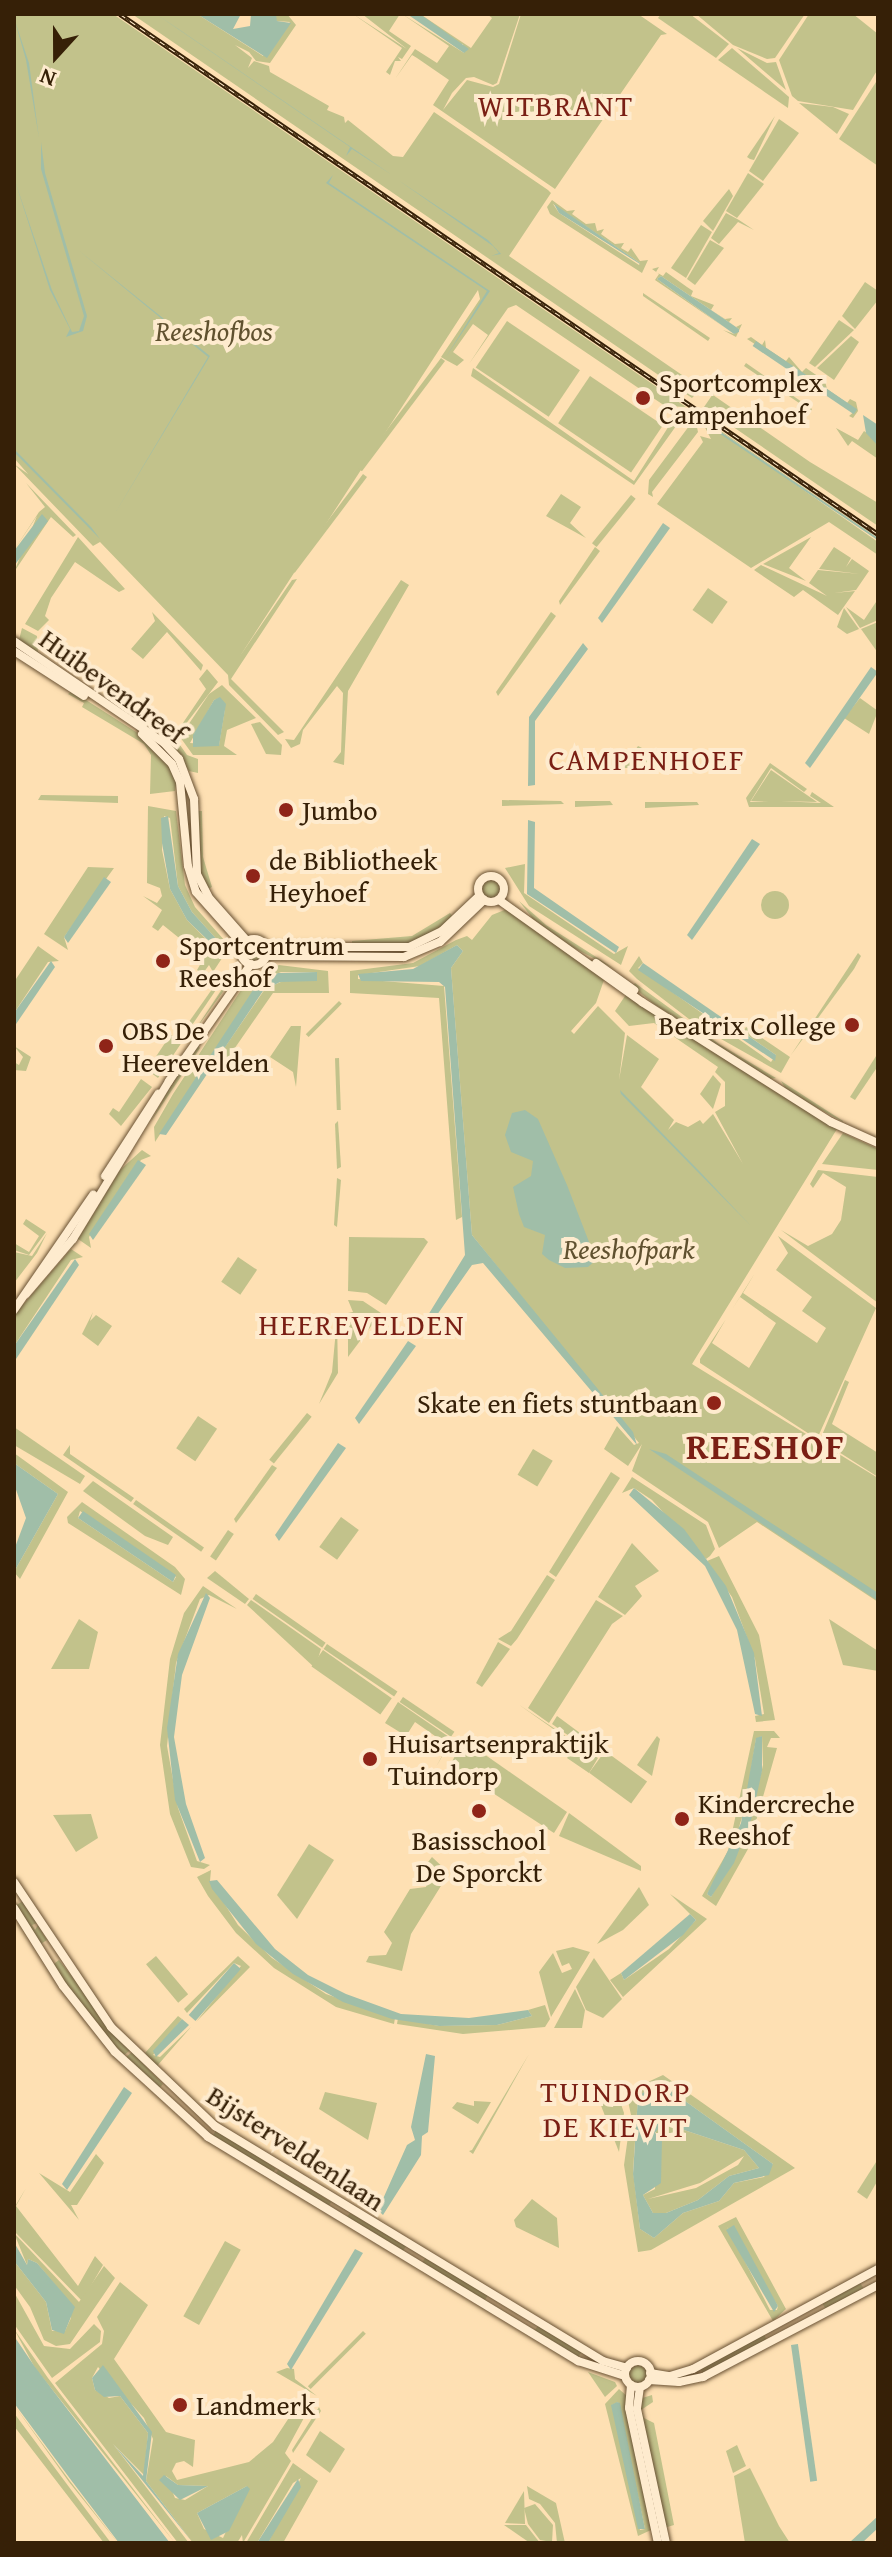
<!DOCTYPE html>
<style>
body{margin:0}
#map{position:relative;width:892px;height:2557px;overflow:hidden;background:#fee0b3;font-family:"Gentium Book Plus",serif}
div>[style]{position:absolute}
.green>*{inset:0;background:#c2c28b;transform-origin:0 0}
.round{border-radius:50%}
.water>*{inset:0;background:#a0bea8;transform-origin:0 0}
.roads{filter:drop-shadow(0 0 2px #685032) drop-shadow(0 0 2px #685032)}
.minor>*{height:8px;margin:-4px;padding:0 4px;transform-origin:4px;border-radius:4px;background:#feebce}
.minor>.ring{margin:-4px;padding:0;box-sizing:content-box;background:none;border:8px solid #feebce;border-radius:50%}
.rail>*{height:5px;margin-top:-2.5px;transform-origin:0;background:repeating-linear-gradient(90deg,#feebce 0 6px,#362007 0 12px);box-sizing:border-box;border-block:2px solid #362007}
.dots>*{width:22px;height:22px;translate:-50% -50%;box-sizing:border-box;border:4px solid #feebce;border-radius:50%}
span{translate:-50% -50%;white-space:nowrap;text-align:center;line-height:1.15;-webkit-text-stroke:8px #feebce;paint-order:stroke}
.park-label{font-size:28px;color:#60512f;font-style:italic}
.poi-label{font-size:28px;color:#362007}
.left{translate:0 -50%;text-align:left}
.right{translate:-100% -50%;text-align:right}
.street-label{font-size:28px;color:#362007}
.neighbourhood-label{font-size:30px;color:#7a1f14;letter-spacing:2px}
.district-label{font-size:36px;color:#7a1f14;font-weight:700;letter-spacing:2px}
.frame{position:absolute;inset:0;border:16px solid #362007;pointer-events:none}
.north{position:absolute;left:16px;top:16px;width:80px;height:80px;-webkit-text-stroke:6px #feebce;paint-order:stroke;rotate:201deg;font-size:22px;font-weight:700;line-height:32px;text-align:center;color:#362007}
.north::after{content:'';display:block;margin:auto;width:28px;height:36px;background:#362007;clip-path:polygon(50% 0,100% 100%,50% 72%,0 100%)}
</style>
<div id="map">
<div class="green">
<i style="clip-path:polygon(14px 14px,113px 14px,686px 407px,665px 406px,516px 305px,508px 308px,469px 364px,488px 335px,473px 324px,453px 352px,464px 360px,457px 366px,446px 360px,441px 357px,480px 299px,478px 290px,240px 656px,292px 580px,297px 579px,231px 679px,284px 732px,278px 735px,229px 685px,228px 675px,100px 542px,93px 546px,14px 464px,28px 474px,14px 458px)"></i>
<i style="clip-path:polygon(132px 14px,197px 14px,263px 56px,290px 22px,277px 21px,272px 14px,287px 14px,296px 25px,270px 63px,256px 61px,249px 52px,235px 45px,252px 58px,248px 68px,254px 61px,269px 66px,270px 72px,329px 106px,327px 110px,344px 117px,345px 123px,348px 120px,393px 156px,403px 157px,434px 112px,548px 190px,551px 193px,509px 256px,698px 386px,704px 385px,692px 398px)"></i>
<i style="clip-path:polygon(353px 14px,407px 49px,362px 14px,400px 14px,389px 31px,411px 46px,402px 59px,398px 57px,401px 61px,395px 61px,390px 75px,386px 72px,402px 48px)"></i>
<i style="clip-path:polygon(402px 14px,464px 53px,463px 44px,457px 44px,448px 38px,420px 14px,471px 48px,492px 18px,487px 14px,520px 14px,497px 83px,493px 85px,474px 77px,466px 78px,452px 93px,443px 110px,467px 80px,493px 87px,499px 84px,521px 14px,638px 14px,667px 34px,661px 35px,555px 189px,433px 105px,449px 80px,417px 58px,412px 55px,395px 79px,415px 49px,437px 63px,449px 46px)"></i>
<i style="clip-path:polygon(661px 14px,690px 14px,729px 44px,716px 58px,658px 18px)"></i>
<i style="clip-path:polygon(696px 14px,805px 14px,775px 58px,767px 59px,733px 45px)"></i>
<i style="clip-path:polygon(809px 14px,853px 14px,878px 34px,878px 69px,853px 110px,798px 101px,792px 96px,779px 60px)"></i>
<i style="clip-path:polygon(732px 48px,789px 97px,788px 108px,718px 60px)"></i>
<i style="clip-path:polygon(737px 48px,767px 63px,776px 62px,786px 90px)"></i>
<i style="clip-path:polygon(878px 79px,878px 166px,839px 139px)"></i>
<i style="clip-path:polygon(799px 103px,833px 107px,849px 114px,837px 134px)"></i>
<i style="clip-path:polygon(775px 116px,754px 160px,750px 159px,747px 157px)"></i>
<i style="clip-path:polygon(779px 119px,799px 133px,763px 181px,749px 171px)"></i>
<i style="clip-path:polygon(748px 173px,764px 184px,737px 218px,726px 211px)"></i>
<i style="clip-path:polygon(729px 189px,733px 196px,713px 231px,703px 221px)"></i>
<i style="clip-path:polygon(evenodd,552px 200px,567px 211px,575px 210px,572px 214px,586px 224px,595px 223px,597px 231px,604px 229px,601px 234px,615px 244px,624px 243px,621px 248px,628px 252px,631px 248px,640px 261px,648px 260px,642px 273px,550px 214px,547px 207px,552px 200px,553px 204px,640px 263px,639px 265px,559px 213px,553px 204px)"></i>
<i style="clip-path:polygon(726px 213px,739px 220px,754px 230px,738px 222px,719px 244px,711px 238px)"></i>
<i style="clip-path:polygon(701px 225px,712px 232px,686px 278px,671px 268px)"></i>
<i style="clip-path:polygon(710px 240px,724px 248px,695px 285px,687px 279px)"></i>
<i style="clip-path:polygon(659px 267px,656px 272px,663px 276px,666px 272px,687px 287px,693px 291px,691px 296px,714px 305px,711px 310px,725px 319px,732px 318px,729px 322px,736px 327px,742px 324px,736px 337px,723px 330px,734px 334px,739px 329px,661px 276px,657px 279px,724px 327px,655px 280px,659px 274px,652px 269px)"></i>
<i style="clip-path:polygon(865px 282px,878px 291px,878px 300px,855px 329px,842px 316px)"></i>
<i style="clip-path:polygon(643px 293px,710px 338px,708px 341px,643px 296px)"></i>
<i style="clip-path:polygon(839px 320px,854px 330px,815px 367px,809px 363px)"></i>
<i style="left:507px;top:321px;width:88px;height:56px;rotate:34deg"></i>
<i style="clip-path:polygon(851px 336px,859px 342px,834px 380px,817px 368px)"></i>
<i style="clip-path:polygon(751px 337px,762px 345px,765px 340px,766px 348px,786px 361px,789px 357px,802px 372px,806px 368px,825px 381px,827px 389px,847px 403px,850px 399px,856px 402px,858px 411px,853px 418px,849px 416px,856px 410px,747px 339px)"></i>
<i style="left:441px;top:358px;width:5px;height:138px;rotate:37deg"></i>
<i style="clip-path:polygon(746px 363px,812px 409px,811px 411px,744px 366px)"></i>
<i style="clip-path:polygon(473px 368px,634px 481px,679px 410px,686px 412px,634px 485px,471px 376px)"></i>
<i style="left:590px;top:376px;width:88px;height:57px;rotate:34deg"></i>
<i style="clip-path:polygon(715px 391px,713px 395px,810px 462px,878px 503px,878px 526px,704px 407px)"></i>
<i style="clip-path:polygon(699px 416px,859px 525px,878px 538px,709px 424px,878px 542px,878px 555px,829px 522px,751px 568px,657px 504px,703px 442px,700px 436px,711px 439px)"></i>
<i style="clip-path:polygon(695px 418px,698px 432px,652px 492px,653px 497px,648px 494px,649px 480px)"></i>
<i style="clip-path:polygon(836px 428px,858px 440px,864px 431px,878px 441px,878px 459px,852px 441px,848px 446px)"></i>
<i style="left:363px;top:474px;width:5px;height:120px;rotate:37deg"></i>
<i style="clip-path:polygon(26px 483px,76px 535px,73px 537px,51px 517px,14px 572px,37px 516px,14px 550px,39px 512px,45px 507px)"></i>
<i style="clip-path:polygon(561px 494px,581px 507px,570px 523px,586px 538px,546px 516px)"></i>
<i style="left:631px;top:495px;width:6px;height:62px;rotate:39deg"></i>
<i style="clip-path:polygon(78px 537px,125px 589px,119px 592px,75px 562px,51px 598px,45px 616px,49px 620px,38px 631px,25px 624px)"></i>
<i style="clip-path:polygon(811px 537px,789px 568px,806px 581px,763px 564px)"></i>
<i style="clip-path:polygon(595px 547px,600px 551px,560px 605px,559px 601px)"></i>
<i style="clip-path:polygon(834px 547px,851px 558px,846px 567px,852px 559px,869px 571px,856px 590px,834px 593px,855px 591px,838px 615px,803px 590px,794px 597px,754px 570px,761px 565px,827px 596px,809px 583px,818px 570px,860px 574px,819px 569px)"></i>
<i style="clip-path:polygon(401px 580px,409px 585px,348px 691px,344px 765px,333px 762px,341px 752px,343px 693px,337px 686px,303px 730px,300px 744px,291px 748px,285px 739px,294px 740px)"></i>
<i style="left:708px;top:588px;width:24px;height:27px;rotate:35deg"></i>
<i style="clip-path:polygon(878px 599px,878px 620px,860px 628px,846px 607px,864px 620px)"></i>
<i style="clip-path:polygon(844px 608px,859px 629px,847px 634px,837px 627px)"></i>
<i style="clip-path:polygon(152px 612px,203px 665px,201px 671px,167px 632px,143px 659px,131px 649px,155px 621px)"></i>
<i style="clip-path:polygon(551px 612px,556px 616px,498px 696px,496px 692px)"></i>
<i style="clip-path:polygon(878px 622px,878px 653px,861px 629px)"></i>
<i style="clip-path:polygon(22px 628px,37px 636px,38px 652px,62px 670px,19px 640px)"></i>
<i style="clip-path:polygon(207px 669px,218px 682px,175px 738px,187px 755px,198px 759px,198px 773px,189px 771px,170px 742px,206px 689px,199px 679px)"></i>
<i style="clip-path:polygon(evenodd,222px 685px,256px 718px,227px 730px,224px 746px,237px 755px,193px 755px,180px 737px,209px 694px,222px 685px,220px 698px,225px 709px,219px 745px,190px 743px,214px 700px,220px 698px)"></i>
<i style="clip-path:polygon(72px 691px,147px 739px,169px 765px,177px 779px,175px 791px,150px 794px,151px 755px,144px 744px,82px 707px,84px 703px,68px 694px)"></i>
<i style="clip-path:polygon(860px 698px,878px 711px,869px 734px,844px 718px)"></i>
<i style="clip-path:polygon(260px 722px,282px 745px,281px 755px,266px 754px,251px 724px)"></i>
<i style="clip-path:polygon(638px 746px,660px 757px,660px 768px,623px 768px)"></i>
<i style="clip-path:polygon(770px 763px,807px 789px,804px 792px,771px 768px,750px 802px,769px 801px,751px 801px,771px 770px,817px 802px,780px 801px,821px 803px,810px 796px,812px 792px,834px 807px,749px 807px,746px 798px)"></i>
<i style="clip-path:polygon(118px 796px,118px 803px,38px 800px,41px 795px)"></i>
<i style="clip-path:polygon(502px 800px,561px 801px,564px 804px,502px 806px)"></i>
<i style="clip-path:polygon(575px 801px,610px 801px,613px 805px,575px 807px)"></i>
<i style="clip-path:polygon(645px 802px,697px 802px,699px 805px,645px 808px)"></i>
<i style="clip-path:polygon(evenodd,148px 806px,176px 811px,185px 885px,195px 907px,225px 941px,228px 949px,213px 972px,209px 965px,204px 972px,212px 973px,209px 978px,197px 970px,204px 958px,163px 925px,158px 931px,152px 927px,162px 910px,143px 896px,157px 903px,162px 896px,160px 888px,147px 883px,148px 806px,164px 816px,170px 818px,178px 886px,192px 912px,220px 943px,216px 949px,187px 920px,170px 889px,162px 850px,164px 816px)"></i>
<i style="clip-path:polygon(196px 811px,202px 811px,203px 857px,212px 887px,206px 890px,199px 875px)"></i>
<i style="clip-path:polygon(525px 864px,524px 893px,614px 954px,628px 946px,621px 965px,529px 906px,505px 868px)"></i>
<i style="clip-path:polygon(88px 867px,114px 868px,64px 937px,68px 950px,44px 934px)"></i>
<i class="round" style="left:482px;top:880px;width:18px;height:18px"></i>
<i class="round" style="left:761px;top:891px;width:28px;height:28px"></i>
<i style="clip-path:polygon(519px 901px,546px 925px,615px 969px,572px 947px,533px 919px)"></i>
<i style="clip-path:polygon(507px 909px,604px 980px,596px 1003px,571px 1031px,574px 1034px,598px 1006px,625px 1033px,619px 1080px,627px 1035px,659px 1059px,641px 1087px,674px 1120px,668px 1130px,676px 1122px,688px 1127px,700px 1120px,703px 1124px,713px 1114px,743px 1164px,715px 1112px,725px 1106px,725px 1082px,715px 1072px,718px 1067px,654px 1023px,629px 1026px,615px 1011px,627px 993px,837px 1129px,692px 1364px,878px 1478px,878px 1602px,757px 1522px,719px 1548px,708px 1522px,632px 1471px,642px 1444px,628px 1466px,604px 1449px,617px 1426px,634px 1445px,639px 1443px,472px 1235px,451px 968px,463px 951px,457px 945px,420px 966px,358px 975px,358px 979px,444px 986px,462px 1217px,456px 1220px,439px 998px,350px 993px,350px 971px,413px 963px,456px 940px,467px 936px,472px 940px,492px 915px)"></i>
<i style="clip-path:polygon(450px 913px,454px 918px,444px 927px,410px 945px,352px 947px,352px 941px,412px 936px)"></i>
<i class="round" style="left:245px;top:943px;width:18px;height:18px"></i>
<i style="clip-path:polygon(38px 946px,59px 961px,48px 962px,14px 1013px,14px 982px)"></i>
<i style="clip-path:polygon(858px 953px,861px 956px,854px 969px,791px 1055px)"></i>
<i style="clip-path:polygon(639px 956px,643px 963px,638px 968px,771px 1062px,776px 1055px,743px 1032px,746px 1027px,790px 1057px,781px 1073px,698px 1026px,637px 979px,629px 971px)"></i>
<i style="clip-path:polygon(279px 965px,328px 971px,329px 993px,273px 993px,221px 1068px,214px 1063px,265px 989px,283px 981px,317px 981px,317px 972px,281px 972px,259px 982px,155px 1142px,154px 1127px,173px 1094px,243px 987px,254px 975px)"></i>
<i style="clip-path:polygon(235px 966px,228px 985px,193px 1033px,226px 983px)"></i>
<i style="clip-path:polygon(635px 983px,719px 1044px,776px 1078px,770px 1079px,654px 1004px,632px 986px)"></i>
<i style="clip-path:polygon(215px 985px,218px 987px,188px 1031px,186px 1026px)"></i>
<i style="left:339px;top:1001px;width:4px;height:47px;rotate:45deg"></i>
<i style="clip-path:polygon(146px 1019px,182px 1042px,158px 1078px,147px 1070px,169px 1037px)"></i>
<i style="clip-path:polygon(291px 1026px,301px 1026px,296px 1087px,293px 1072px,270px 1057px)"></i>
<i style="clip-path:polygon(197px 1045px,200px 1048px,150px 1123px,171px 1085px)"></i>
<i style="clip-path:polygon(14px 1046px,31px 1057px,26px 1071px,14px 1070px,14px 1062px,19px 1065px,23px 1057px)"></i>
<i style="clip-path:polygon(878px 1053px,878px 1066px,855px 1100px,850px 1097px)"></i>
<i style="left:339px;top:1058px;width:52px;height:4px;rotate:88deg"></i>
<i style="clip-path:polygon(713px 1075px,721px 1084px,713px 1109px,700px 1094px)"></i>
<i style="clip-path:polygon(141px 1079px,152px 1087px,121px 1126px,109px 1114px,113px 1108px,119px 1112px)"></i>
<i style="clip-path:polygon(781px 1081px,843px 1121px,843px 1122px,787px 1091px)"></i>
<i style="clip-path:polygon(338px 1121px,341px 1167px,337px 1169px,335px 1124px)"></i>
<i style="clip-path:polygon(843px 1133px,878px 1149px,878px 1170px,822px 1164px)"></i>
<i style="clip-path:polygon(142px 1150px,151px 1156px,141px 1160px,89px 1237px,91px 1248px,78px 1239px,120px 1170px)"></i>
<i style="clip-path:polygon(818px 1170px,878px 1177px,878px 1303px,781px 1230px,808px 1246px,832px 1234px,841px 1220px,846px 1187px,823px 1173px,813px 1188px,810px 1184px)"></i>
<i style="clip-path:polygon(337px 1178px,341px 1180px,337px 1227px,334px 1225px)"></i>
<i style="clip-path:polygon(26px 1219px,46px 1232px,29px 1255px,14px 1250px,14px 1243px,29px 1252px,39px 1236px,23px 1224px)"></i>
<i style="clip-path:polygon(47px 1233px,37px 1253px,14px 1283px,14px 1252px,32px 1256px)"></i>
<i style="clip-path:polygon(778px 1236px,876px 1308px,817px 1439px,700px 1363px,700px 1359px,726px 1319px,712px 1343px,749px 1368px,776px 1323px,740px 1297px,731px 1311px,755px 1273px,743px 1293px,817px 1343px,826px 1328px,802px 1311px,812px 1297px,776px 1270px,788px 1253px)"></i>
<i style="clip-path:polygon(349px 1237px,424px 1238px,428px 1242px,386px 1305px,367px 1293px,348px 1291px)"></i>
<i style="clip-path:polygon(71px 1249px,83px 1257px,71px 1260px,14px 1346px,14px 1315px)"></i>
<i style="left:238px;top:1257px;width:23px;height:30px;rotate:34deg"></i>
<i style="clip-path:polygon(348px 1300px,363px 1301px,381px 1313px,348px 1357px,348px 1313px,353px 1312px)"></i>
<i style="clip-path:polygon(93px 1312px,90px 1321px,96px 1315px,112px 1326px,98px 1346px,82px 1334px)"></i>
<i style="clip-path:polygon(337px 1319px,338px 1373px,319px 1404px,332px 1372px)"></i>
<i style="clip-path:polygon(845px 1380px,849px 1382px,832px 1424px,878px 1453px,878px 1477px,820px 1440px)"></i>
<i style="left:307px;top:1413px;width:6px;height:60px;rotate:39deg"></i>
<i style="left:198px;top:1416px;width:23px;height:39px;rotate:34deg"></i>
<i style="clip-path:polygon(14px 1427px,85px 1476px,80px 1484px,14px 1445px)"></i>
<i style="clip-path:polygon(70px 1445px,70px 1454px,134px 1498px,131px 1502px,63px 1455px)"></i>
<i style="left:533px;top:1449px;width:23px;height:30px;rotate:31deg"></i>
<i style="clip-path:polygon(14px 1453px,68px 1492px,20px 1579px,14px 1572px,58px 1494px,14px 1463px)"></i>
<i style="clip-path:polygon(272px 1465px,277px 1468px,236px 1523px,234px 1519px)"></i>
<i style="clip-path:polygon(611px 1472px,620px 1478px,556px 1577px,549px 1572px)"></i>
<i style="clip-path:polygon(632px 1477px,706px 1525px,715px 1549px,710px 1556px,706px 1559px,652px 1500px,634px 1488px,622px 1493px)"></i>
<i style="clip-path:polygon(93px 1481px,173px 1537px,168px 1545px,145px 1536px,83px 1491px)"></i>
<i style="left:136px;top:1500px;width:83px;height:5px;rotate:35deg"></i>
<i style="clip-path:polygon(evenodd,82px 1502px,175px 1567px,185px 1579px,181px 1595px,68px 1523px,67px 1517px,82px 1502px,80px 1511px,176px 1577px,173px 1582px,78px 1518px,80px 1511px)"></i>
<i style="left:341px;top:1517px;width:22px;height:37px;rotate:36deg"></i>
<i style="left:228px;top:1530px;width:7px;height:32px;rotate:34deg"></i>
<i style="clip-path:polygon(632px 1543px,659px 1571px,635px 1586px,642px 1596px,625px 1615px,598px 1597px)"></i>
<i style="clip-path:polygon(719px 1556px,759px 1635px,775px 1720px,756px 1722px,755px 1716px,764px 1714px,755px 1659px,732px 1597px,707px 1561px)"></i>
<i style="clip-path:polygon(215px 1571px,249px 1599px,245px 1604px,207px 1578px)"></i>
<i style="clip-path:polygon(547px 1575px,555px 1580px,517px 1639px,511px 1646px,498px 1639px,511px 1631px)"></i>
<i style="clip-path:polygon(203px 1586px,237px 1609px,209px 1595px,200px 1599px,176px 1663px,167px 1746px,178px 1808px,197px 1861px,210px 1865px,204px 1869px,191px 1867px,170px 1814px,160px 1745px,170px 1659px,184px 1613px)"></i>
<i style="left:256px;top:1594px;width:85px;height:6px;rotate:35deg"></i>
<i style="clip-path:polygon(251px 1600px,321px 1649px,315px 1668px,247px 1605px)"></i>
<i style="clip-path:polygon(596px 1600px,623px 1616px,612px 1624px,549px 1723px,528px 1708px)"></i>
<i style="clip-path:polygon(79px 1619px,98px 1632px,89px 1669px,51px 1669px)"></i>
<i style="clip-path:polygon(829px 1619px,878px 1651px,878px 1671px,843px 1665px)"></i>
<i style="clip-path:polygon(498px 1642px,510px 1649px,482px 1687px,476px 1683px)"></i>
<i style="left:327px;top:1644px;width:85px;height:6px;rotate:34deg"></i>
<i style="left:323px;top:1650px;width:84px;height:20px;rotate:35deg"></i>
<i style="left:403px;top:1697px;width:62px;height:6px;rotate:34deg"></i>
<i style="clip-path:polygon(398px 1702px,449px 1737px,451px 1741px,436px 1767px,443px 1754px,432px 1741px,435px 1736px,415px 1722px,406px 1736px,385px 1723px)"></i>
<i style="clip-path:polygon(518px 1704px,598px 1758px,589px 1773px,567px 1758px,576px 1745px)"></i>
<i style="clip-path:polygon(557px 1716px,603px 1750px,599px 1757px,552px 1724px)"></i>
<i style="clip-path:polygon(evenodd,754px 1731px,774px 1731px,780px 1738px,771px 1738px,767px 1747px,777px 1748px,748px 1849px,716px 1906px,702px 1896px,728px 1851px,754px 1731px,762px 1736px,763px 1765px,747px 1832px,711px 1897px,707px 1894px,732px 1851px,745px 1807px,756px 1739px,762px 1736px)"></i>
<i style="clip-path:polygon(657px 1736px,660px 1739px,652px 1776px,637px 1765px)"></i>
<i style="clip-path:polygon(464px 1740px,567px 1812px,554px 1833px,450px 1765px)"></i>
<i style="left:605px;top:1751px;width:52px;height:27px;rotate:36deg"></i>
<i style="clip-path:polygon(569px 1813px,641px 1866px,641px 1871px,559px 1836px)"></i>
<i style="clip-path:polygon(91px 1814px,98px 1838px,76px 1852px,53px 1815px)"></i>
<i style="clip-path:polygon(309px 1844px,334px 1860px,297px 1919px,277px 1895px)"></i>
<i style="clip-path:polygon(432px 1857px,449px 1873px,411px 1934px,402px 1971px,366px 1962px,369px 1956px,386px 1955px,392px 1943px,384px 1932px,410px 1889px,426px 1887px,429px 1876px,424px 1867px)"></i>
<i style="clip-path:polygon(211px 1870px,210px 1881px,238px 1925px,272px 1958px,326px 1994px,395px 2018px,394px 2024px,336px 2007px,274px 1968px,236px 1933px,208px 1896px,197px 1877px)"></i>
<i style="clip-path:polygon(639px 1887px,649px 1905px,623px 1930px,597px 1944px)"></i>
<i style="clip-path:polygon(670px 1894px,707px 1919px,623px 1997px,610px 1980px,621px 1973px,624px 1980px,669px 1949px,696px 1920px)"></i>
<i style="clip-path:polygon(23px 1901px,37px 1923px,32px 1925px,35px 1930px,38px 1925px,47px 1940px,39px 1945px,15px 1906px)"></i>
<i style="clip-path:polygon(573px 1947px,590px 1952px,551px 2017px,539px 1972px,553px 1953px,562px 1973px,572px 1969px,569px 1963px,562px 1966px,556px 1951px)"></i>
<i style="left:156px;top:1956px;width:50px;height:13px;rotate:50deg"></i>
<i style="clip-path:polygon(238px 1956px,250px 1967px,196px 2022px,241px 1966px,234px 1963px,187px 2013px,184px 2009px)"></i>
<i style="clip-path:polygon(594px 1958px,622px 1999px,603px 2018px,586px 2010px,576px 1987px)"></i>
<i style="left:59px;top:1960px;width:115px;height:9px;rotate:52deg"></i>
<i style="clip-path:polygon(575px 1989px,585px 2010px,582px 2028px,554px 2028px)"></i>
<i style="clip-path:polygon(545px 2005px,550px 2019px,545px 2027px,463px 2034px,397px 2024px,398px 2018px,439px 2026px,497px 2025px,532px 2016px,528px 2010px)"></i>
<i style="clip-path:polygon(178px 2016px,182px 2019px,153px 2055px,160px 2057px,191px 2027px,157px 2066px,145px 2053px)"></i>
<i style="clip-path:polygon(132px 2052px,163px 2084px,157px 2091px,124px 2059px)"></i>
<i style="clip-path:polygon(529px 2054px,473px 2154px,469px 2151px,472px 2150px)"></i>
<i style="clip-path:polygon(evenodd,663px 2075px,795px 2168px,651px 2250px,638px 2252px,624px 2165px,631px 2115px,626px 2092px,663px 2075px,651px 2088px,667px 2088px,773px 2164px,764px 2177px,734px 2183px,719px 2201px,683px 2213px,654px 2238px,640px 2229px,633px 2171px,638px 2096px,651px 2088px)"></i>
<i style="clip-path:polygon(325px 2092px,377px 2103px,368px 2140px,319px 2109px)"></i>
<i style="clip-path:polygon(618px 2095px,624px 2113px,619px 2152px,600px 2103px)"></i>
<i style="clip-path:polygon(474px 2101px,491px 2102px,478px 2124px,452px 2108px,457px 2102px,474px 2106px)"></i>
<i style="clip-path:polygon(evenodd,663px 2123px,744px 2150px,759px 2168px,729px 2176px,698px 2200px,666px 2213px,653px 2213px,643px 2195px,655px 2189px,656px 2128px,663px 2123px,744px 2156px,738px 2165px,696px 2188px,648px 2199px,700px 2183px,744px 2156px)"></i>
<i style="left:217px;top:2129px;width:71px;height:10px;rotate:34deg"></i>
<i style="clip-path:polygon(96px 2154px,104px 2163px,77px 2205px,71px 2205px,79px 2220px,39px 2173px,70px 2192px)"></i>
<i style="clip-path:polygon(878px 2159px,878px 2180px,867px 2199px,857px 2192px)"></i>
<i style="left:278px;top:2170px;width:62px;height:10px;rotate:31deg"></i>
<i style="clip-path:polygon(26px 2188px,16px 2206px,78px 2286px,95px 2256px,103px 2265px,82px 2301px,14px 2231px,14px 2208px)"></i>
<i style="clip-path:polygon(532px 2199px,557px 2218px,559px 2248px,516px 2227px,514px 2220px)"></i>
<i style="clip-path:polygon(350px 2213px,406px 2246px,401px 2255px,344px 2220px)"></i>
<i style="clip-path:polygon(evenodd,736px 2217px,786px 2309px,773px 2321px,718px 2226px,736px 2217px,727px 2227px,778px 2306px,777px 2310px,770px 2310px,727px 2227px)"></i>
<i style="clip-path:polygon(14px 2233px,79px 2302px,104px 2266px,115px 2278px,70px 2344px,56px 2346px,44px 2340px,30px 2307px,14px 2285px,14px 2261px,46px 2302px,52px 2331px,65px 2331px,71px 2318px,66px 2298px,37px 2263px,28px 2259px,27px 2265px)"></i>
<i style="left:225px;top:2241px;width:18px;height:86px;rotate:29deg"></i>
<i style="left:425px;top:2258px;width:73px;height:9px;rotate:30deg"></i>
<i style="left:859px;top:2281px;width:9px;height:43px;rotate:58deg"></i>
<i style="clip-path:polygon(evenodd,120px 2282px,148px 2305px,114px 2359px,166px 2432px,195px 2440px,193px 2467px,184px 2461px,176px 2463px,172px 2471px,177px 2480px,249px 2462px,273px 2442px,300px 2401px,312px 2403px,285px 2453px,291px 2461px,243px 2543px,242px 2535px,237px 2543px,193px 2543px,146px 2481px,153px 2439px,144px 2418px,98px 2367px,92px 2378px,95px 2390px,109px 2398px,120px 2396px,148px 2433px,144px 2475px,113px 2444px,189px 2543px,178px 2543px,55px 2383px,102px 2344px,104px 2331px,97px 2317px,120px 2282px,166px 2476px,178px 2485px,208px 2486px,185px 2500px,175px 2498px,166px 2476px,120px 2282px,247px 2486px,223px 2538px,204px 2529px,197px 2513px,247px 2486px)"></i>
<i style="clip-path:polygon(14px 2292px,44px 2346px,70px 2349px,94px 2324px,101px 2331px,100px 2342px,52px 2378px,14px 2324px)"></i>
<i style="clip-path:polygon(538px 2326px,582px 2351px,577px 2359px,534px 2331px)"></i>
<i style="clip-path:polygon(14px 2329px,48px 2378px,175px 2543px,35px 2368px)"></i>
<i style="left:363px;top:2331px;width:4px;height:78px;rotate:45deg"></i>
<i style="left:763px;top:2333px;width:10px;height:72px;rotate:61deg"></i>
<i class="round" style="left:629px;top:2365px;width:18px;height:18px"></i>
<i style="clip-path:polygon(287px 2368px,294px 2369px,295px 2379px,317px 2396px,276px 2372px)"></i>
<i style="clip-path:polygon(588px 2372px,615px 2382px,617px 2386px,605px 2397px)"></i>
<i style="clip-path:polygon(evenodd,619px 2389px,628px 2397px,651px 2530px,638px 2536px,605px 2404px,619px 2389px,618px 2402px,645px 2529px,640px 2530px,612px 2405px,618px 2402px)"></i>
<i style="clip-path:polygon(652px 2395px,653px 2402px,641px 2410px,644px 2418px,654px 2423px,674px 2525px,664px 2528px,639px 2399px)"></i>
<i style="clip-path:polygon(14px 2405px,70px 2481px,118px 2543px,69px 2482px)"></i>
<i style="clip-path:polygon(319px 2407px,321px 2411px,293px 2453px,292px 2450px)"></i>
<i style="clip-path:polygon(14px 2413px,66px 2483px,111px 2543px,104px 2543px,14px 2426px)"></i>
<i style="clip-path:polygon(320px 2431px,345px 2449px,330px 2473px,306px 2455px)"></i>
<i style="clip-path:polygon(737px 2445px,746px 2466px,733px 2473px,726px 2451px)"></i>
<i style="clip-path:polygon(293px 2463px,318px 2481px,283px 2543px,268px 2543px,301px 2478px,293px 2483px,257px 2543px,246px 2543px)"></i>
<i style="clip-path:polygon(750px 2468px,779px 2526px,790px 2543px,745px 2543px,734px 2476px)"></i>
<i style="clip-path:polygon(527px 2486px,556px 2503px,565px 2543px,557px 2543px,555px 2523px,540px 2504px,529px 2499px)"></i>
<i style="clip-path:polygon(524px 2491px,525px 2524px,505px 2523px)"></i>
<i style="clip-path:polygon(535px 2504px,553px 2525px,552px 2542px,540px 2540px,528px 2524px,524px 2508px)"></i>
<i style="clip-path:polygon(504px 2525px,526px 2525px,540px 2543px,530px 2543px)"></i>
</div>
<div class="water">
<i style="clip-path:polygon(156px 14px,177px 28px,392px 175px,352px 149px,346px 156px,350px 147px)"></i>
<i style="clip-path:polygon(197px 14px,241px 14px,233px 29px,250px 26px,251px 14px,276px 15px,277px 21px,291px 23px,267px 58px)"></i>
<i style="clip-path:polygon(407px 14px,420px 14px,469px 49px,464px 53px)"></i>
<i style="clip-path:polygon(14px 18px,29px 63px,39px 138px,26px 60px)"></i>
<i style="clip-path:polygon(41px 142px,45px 173px,87px 316px,83px 331px,66px 337px,70px 329px,50px 290px,14px 178px,52px 290px,72px 332px,79px 331px,84px 316px,41px 169px)"></i>
<i style="clip-path:polygon(333px 175px,329px 183px,490px 291px,446px 357px,487px 291px,326px 183px)"></i>
<i style="clip-path:polygon(398px 180px,488px 240px,501px 254px,495px 255px,491px 256px,499px 253px,493px 246px)"></i>
<i style="clip-path:polygon(554px 204px,640px 263px,640px 264px,559px 213px)"></i>
<i style="clip-path:polygon(77px 249px,210px 356px,114px 515px,208px 357px)"></i>
<i style="clip-path:polygon(661px 276px,739px 329px,739px 332px,734px 334px,657px 279px)"></i>
<i style="left:756px;top:341px;width:122px;height:6px;rotate:34deg"></i>
<i style="clip-path:polygon(863px 415px,878px 425px,878px 446px,866px 433px)"></i>
<i style="left:709px;top:424px;width:204px;height:2px;rotate:34deg"></i>
<i style="clip-path:polygon(14px 449px,91px 527px,100px 539px,14px 452px)"></i>
<i style="clip-path:polygon(42px 514px,48px 521px,14px 566px,14px 551px)"></i>
<i style="clip-path:polygon(663px 523px,670px 528px,602px 623px,598px 618px)"></i>
<i style="clip-path:polygon(583px 643px,588px 649px,535px 721px,535px 785px,528px 786px,529px 717px)"></i>
<i style="clip-path:polygon(871px 667px,878px 672px,810px 768px,805px 763px)"></i>
<i style="clip-path:polygon(220px 697px,226px 704px,219px 746px,193px 747px,193px 735px,214px 700px)"></i>
<i style="clip-path:polygon(168px 816px,178px 886px,192px 912px,220px 943px,217px 949px,187px 920px,170px 889px,162px 843px,161px 818px)"></i>
<i style="clip-path:polygon(528px 820px,535px 822px,534px 888px,619px 947px,616px 953px,527px 894px)"></i>
<i style="clip-path:polygon(752px 839px,760px 844px,692px 940px,687px 935px)"></i>
<i style="clip-path:polygon(104px 877px,111px 882px,68px 943px,64px 937px)"></i>
<i style="clip-path:polygon(457px 945px,463px 951px,451px 968px,472px 1235px,633px 1432px,637px 1445px,483px 1263px,472px 1265px,432px 1322px,425px 1320px,465px 1255px,445px 987px,439px 982px,361px 981px,358px 974px,413px 969px)"></i>
<i style="clip-path:polygon(51px 961px,55px 967px,14px 1027px,14px 1013px)"></i>
<i style="clip-path:polygon(643px 963px,776px 1055px,775px 1061px,638px 970px)"></i>
<i style="clip-path:polygon(317px 972px,317px 981px,280px 982px,263px 991px,166px 1135px,159px 1134px,255px 987px,278px 973px)"></i>
<i style="clip-path:polygon(620px 1090px,702px 1174px,750px 1225px,621px 1094px)"></i>
<i style="clip-path:polygon(525px 1110px,538px 1119px,567px 1185px,596px 1260px,588px 1267px,565px 1268px,549px 1260px,542px 1254px,545px 1235px,524px 1227px,519px 1214px,513px 1187px,531px 1176px,533px 1161px,511px 1152px,505px 1135px,512px 1113px)"></i>
<i style="clip-path:polygon(138px 1160px,146px 1165px,93px 1240px,89px 1234px)"></i>
<i style="clip-path:polygon(75px 1259px,79px 1265px,14px 1362px,14px 1346px)"></i>
<i style="clip-path:polygon(408px 1341px,416px 1346px,359px 1424px,355px 1418px)"></i>
<i style="clip-path:polygon(338px 1443px,346px 1448px,279px 1541px,275px 1535px)"></i>
<i style="clip-path:polygon(649px 1449px,666px 1454px,878px 1593px,878px 1601px)"></i>
<i style="clip-path:polygon(14px 1463px,58px 1494px,14px 1572px,14px 1550px,26px 1518px,14px 1484px)"></i>
<i style="clip-path:polygon(634px 1488px,684px 1529px,726px 1586px,754px 1653px,762px 1716px,755px 1714px,737px 1630px,705px 1566px,629px 1495px)"></i>
<i style="clip-path:polygon(83px 1511px,176px 1575px,173px 1582px,78px 1518px)"></i>
<i style="clip-path:polygon(206px 1593px,210px 1598px,182px 1675px,174px 1737px,186px 1804px,205px 1858px,200px 1862px,175px 1800px,167px 1728px,178px 1654px)"></i>
<i style="clip-path:polygon(762px 1736px,762px 1771px,752px 1817px,734px 1863px,711px 1897px,707px 1894px,741px 1823px,756px 1738px)"></i>
<i style="clip-path:polygon(217px 1880px,275px 1949px,308px 1975px,346px 1994px,401px 2014px,469px 2018px,528px 2010px,532px 2016px,497px 2025px,439px 2026px,392px 2019px,343px 2002px,293px 1974px,256px 1944px,212px 1889px,209px 1881px)"></i>
<i style="clip-path:polygon(690px 1914px,696px 1920px,683px 1935px,624px 1980px,621px 1973px)"></i>
<i style="left:234px;top:1963px;width:9px;height:69px;rotate:41deg"></i>
<i style="clip-path:polygon(182px 2019px,189px 2025px,156px 2057px,153px 2051px)"></i>
<i style="clip-path:polygon(426px 2054px,435px 2056px,428px 2132px,422px 2136px,421px 2155px,383px 2215px,378px 2210px,407px 2145px,415px 2140px,411px 2127px)"></i>
<i style="clip-path:polygon(124px 2087px,132px 2093px,67px 2190px,62px 2184px)"></i>
<i style="clip-path:polygon(evenodd,650px 2088px,667px 2088px,773px 2164px,769px 2175px,734px 2183px,719px 2201px,683px 2213px,654px 2238px,640px 2229px,633px 2174px,638px 2096px,650px 2088px,663px 2123px,744px 2150px,759px 2168px,729px 2176px,698px 2200px,666px 2213px,653px 2213px,643px 2195px,661px 2183px,662px 2139px,655px 2133px,663px 2123px)"></i>
<i style="clip-path:polygon(734px 2225px,778px 2306px,774px 2312px,726px 2230px)"></i>
<i style="clip-path:polygon(14px 2242px,27px 2265px,28px 2259px,37px 2263px,75px 2307px,64px 2334px,52px 2330px,46px 2302px,14px 2261px)"></i>
<i style="clip-path:polygon(355px 2249px,363px 2253px,291px 2370px,287px 2364px)"></i>
<i style="clip-path:polygon(14px 2336px,35px 2367px,170px 2543px,119px 2543px,71px 2480px,14px 2403px)"></i>
<i style="left:791px;top:2345px;width:7px;height:138px;rotate:-8deg"></i>
<i style="clip-path:polygon(103px 2365px,152px 2432px,146px 2481px,193px 2543px,113px 2444px,143px 2476px,148px 2433px,120px 2396px,104px 2397px,95px 2390px,92px 2378px)"></i>
<i style="clip-path:polygon(617px 2402px,620px 2403px,645px 2529px,638px 2529px,611px 2405px)"></i>
<i style="clip-path:polygon(164px 2475px,178px 2485px,208px 2486px,180px 2500px,159px 2480px)"></i>
<i style="clip-path:polygon(298px 2479px,301px 2487px,268px 2543px,257px 2543px)"></i>
<i style="clip-path:polygon(247px 2486px,250px 2489px,229px 2531px,211px 2540px,197px 2513px)"></i>
<i style="clip-path:polygon(878px 2516px,878px 2528px,862px 2543px,849px 2543px)"></i>
</div>
<div class="roads">
<div class="minor">
<i style="left:14px;top:641px;width:181px;rotate:34.2deg"></i>
<i style="left:164px;top:743px;width:22px;rotate:47deg"></i>
<i style="left:179px;top:759px;width:43px;rotate:69.4deg"></i>
<i style="left:194px;top:799px;width:75px;rotate:87.7deg"></i>
<i style="left:197px;top:874px;width:28px;rotate:63deg"></i>
<i style="left:210px;top:899px;width:56px;rotate:48.6deg"></i>
<i style="left:14px;top:651px;width:83px;rotate:32.7deg"></i>
<i style="left:142px;top:734px;width:42px;rotate:45deg"></i>
<i style="left:172px;top:764px;width:20px;rotate:66deg"></i>
<i style="left:180px;top:782px;width:84px;rotate:84.6deg"></i>
<i style="left:188px;top:866px;width:27px;rotate:73deg"></i>
<i style="left:196px;top:892px;width:71px;rotate:48.4deg"></i>
<i class="ring" style="left:478px;top:876px;width:18px;height:18px"></i>
<i style="left:499px;top:900px;width:176px;rotate:35.5deg"></i>
<i style="left:642px;top:1002px;width:224px;rotate:32.4deg"></i>
<i style="left:831px;top:1122px;width:51px;rotate:24.1deg"></i>
<i class="ring" style="left:241px;top:939px;width:18px;height:18px"></i>
<i style="left:266px;top:947px;width:143px"></i>
<i style="left:409px;top:947px;width:37px;rotate:-26deg"></i>
<i style="left:442px;top:931px;width:51px;rotate:-43.4deg"></i>
<i style="left:266px;top:956px;width:138px;rotate:0.4deg"></i>
<i style="left:404px;top:957px;width:39px;rotate:-23deg"></i>
<i style="left:440px;top:942px;width:61px;rotate:-43.7deg"></i>
<i style="left:596px;top:963px;width:47px;rotate:35.4deg"></i>
<i style="left:105px;top:1176px;width:98px;rotate:-57.1deg"></i>
<i style="left:26px;top:1294px;width:72px;rotate:-49.5deg"></i>
<i style="left:73px;top:1239px;width:185px;rotate:-58.7deg"></i>
<i style="left:169px;top:1081px;width:143px;rotate:-55deg"></i>
<i style="left:14px;top:1310px;width:140px;rotate:-55.5deg"></i>
<i style="left:14px;top:1882px;width:174px;rotate:56.2deg"></i>
<i style="left:111px;top:2027px;width:144px;rotate:43.6deg"></i>
<i style="left:215px;top:2126px;width:454px;rotate:31.2deg"></i>
<i style="left:603px;top:2361px;width:25px;rotate:16deg"></i>
<i style="left:14px;top:1908px;width:92px;rotate:57.9deg"></i>
<i style="left:63px;top:1986px;width:84px;rotate:51.8deg"></i>
<i style="left:115px;top:2052px;width:126px;rotate:42.4deg"></i>
<i style="left:208px;top:2137px;width:433px;rotate:31.2deg"></i>
<i style="left:578px;top:2361px;width:49px;rotate:17.7deg"></i>
<i class="ring" style="left:625px;top:2361px;width:18px;height:18px"></i>
<i style="left:650px;top:2373px;width:20px;rotate:9deg"></i>
<i style="left:670px;top:2376px;width:24px;rotate:-17deg"></i>
<i style="left:693px;top:2369px;width:210px;rotate:-28.4deg"></i>
<i style="left:649px;top:2380px;width:30px;rotate:4deg"></i>
<i style="left:679px;top:2382px;width:25px;rotate:-12deg"></i>
<i style="left:703px;top:2377px;width:198px;rotate:-27.7deg"></i>
<i style="left:631px;top:2385px;width:23px;rotate:95deg"></i>
<i style="left:629px;top:2408px;width:138px;rotate:77.9deg"></i>
<i style="left:640px;top:2387px;width:22px;rotate:98deg"></i>
<i style="left:637px;top:2409px;width:137px;rotate:77.8deg"></i>
</div>
</div>
<div class="rail">
<i style="left:120px;top:14px;width:919px;rotate:34.45deg"></i>
</div>
<div class="dots">
<i style="left:643px;top:398px;background:#8f2418"></i>
<i style="left:286px;top:810px;background:#8f2418"></i>
<i style="left:253px;top:876px;background:#8f2418"></i>
<i style="left:163px;top:961px;background:#8f2418"></i>
<i style="left:852px;top:1025px;background:#8f2418"></i>
<i style="left:106px;top:1046px;background:#8f2418"></i>
<i style="left:714px;top:1403px;background:#8f2418"></i>
<i style="left:370px;top:1759px;background:#8f2418"></i>
<i style="left:479px;top:1811px;background:#8f2418"></i>
<i style="left:682px;top:1819px;background:#8f2418"></i>
<i style="left:180px;top:2405px;background:#8f2418"></i>
</div>
<div class="park-label">
<span style="left:214px;top:331px">Reeshofbos</span>
<span style="left:629px;top:1249px">Reeshofpark</span>
</div>
<div class="poi-label">
<span class="left" style="left:659px;top:398px">Sportcomplex<br>Campenhoef</span>
<span class="left" style="left:302px;top:810px">Jumbo</span>
<span class="left" style="left:269px;top:876px">de Bibliotheek<br>Heyhoef</span>
<span class="left" style="left:179px;top:961px">Sportcentrum<br>Reeshof</span>
<span class="right" style="left:836px;top:1025px">Beatrix College</span>
<span class="left" style="left:122px;top:1046px">OBS De<br>Heerevelden</span>
<span class="right" style="left:698px;top:1403px">Skate en fiets stuntbaan</span>
<span class="left" style="left:388px;top:1759px">Huisartsenpraktijk<br>Tuindorp</span>
<span class="left" style="left:698px;top:1819px">Kindercreche<br>Reeshof</span>
<span style="left:479px;top:1856px">Basisschool<br>De Sporckt</span>
<span class="left" style="left:196px;top:2405px">Landmerk</span>
</div>
<div class="street-label">
<span style="left:113px;top:686px;rotate:36deg">Huibevendreef</span>
<span style="left:296px;top:2148px;rotate:33deg">Bijsterveldenlaan</span>
</div>
<div class="neighbourhood-label">
<span style="left:556px;top:105px">WITBRANT</span>
<span style="left:647px;top:759px">CAMPENHOEF</span>
<span style="left:362px;top:1324px">HEEREVELDEN</span>
<span style="left:616px;top:2108px">TUINDORP<br>DE KIEVIT</span>
</div>
<div class="district-label">
<span style="left:766px;top:1446px">REESHOF</span>
</div>
<div class="frame"></div>
<div class="north">N</div>
</div>
